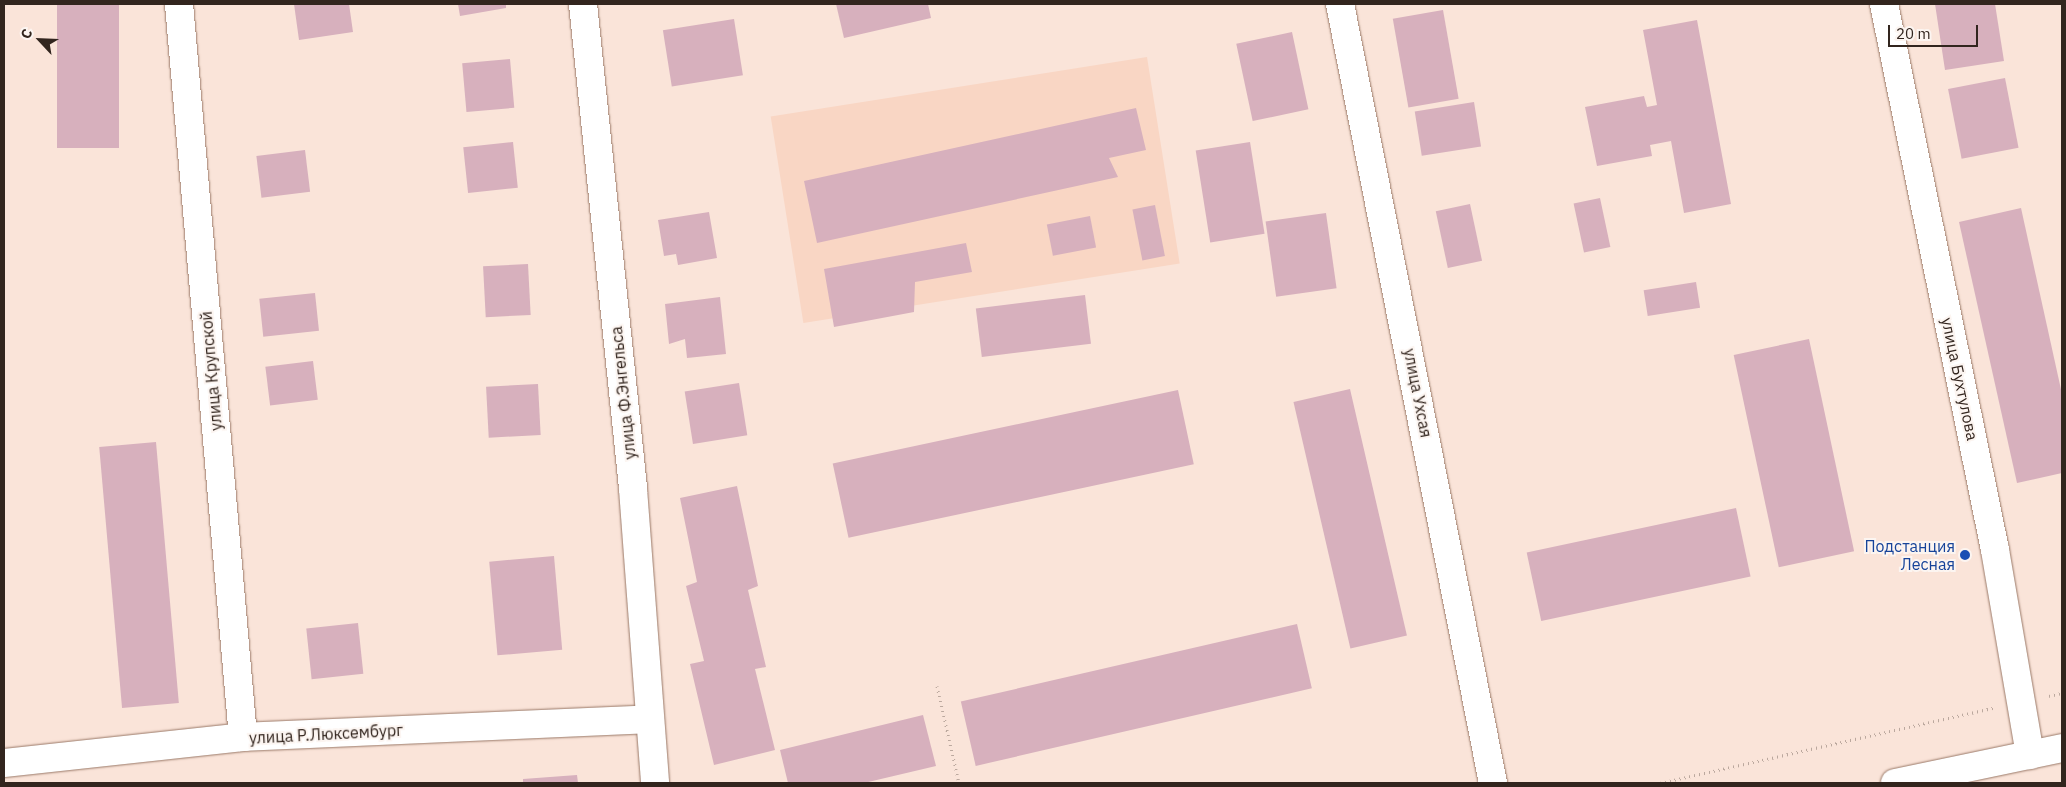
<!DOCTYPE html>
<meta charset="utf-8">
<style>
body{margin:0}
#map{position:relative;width:2066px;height:787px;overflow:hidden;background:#fae4d9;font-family:"IBM Plex Sans",sans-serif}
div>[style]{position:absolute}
.built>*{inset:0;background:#f9d6c4;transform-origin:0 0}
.building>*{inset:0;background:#d7b0bd;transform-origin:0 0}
.path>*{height:3px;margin-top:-1.5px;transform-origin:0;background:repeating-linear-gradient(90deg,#bba89e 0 1px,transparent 0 5px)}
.roads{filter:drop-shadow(0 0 1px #9a7968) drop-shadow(0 0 1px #9a7968)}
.street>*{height:28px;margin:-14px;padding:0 14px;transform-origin:14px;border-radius:14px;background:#fff}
.secondary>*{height:28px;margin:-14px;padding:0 14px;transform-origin:14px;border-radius:14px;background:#fff}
.dots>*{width:14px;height:14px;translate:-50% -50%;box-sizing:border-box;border:2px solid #fcf5f1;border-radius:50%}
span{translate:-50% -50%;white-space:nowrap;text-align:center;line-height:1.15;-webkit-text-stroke:4px #fcf5f1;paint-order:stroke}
.street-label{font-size:16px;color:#32251e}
.transit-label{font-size:16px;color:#164399}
.right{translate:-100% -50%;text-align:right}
.frame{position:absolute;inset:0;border:5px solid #32251e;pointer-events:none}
.north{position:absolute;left:15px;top:15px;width:50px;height:50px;-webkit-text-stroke:4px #fcf5f1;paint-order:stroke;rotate:295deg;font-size:14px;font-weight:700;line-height:20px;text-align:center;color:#32251e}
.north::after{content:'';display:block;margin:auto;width:18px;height:22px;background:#32251e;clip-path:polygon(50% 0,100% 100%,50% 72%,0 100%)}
.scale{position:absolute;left:1888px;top:25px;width:90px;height:22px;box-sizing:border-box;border:2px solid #32251e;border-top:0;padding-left:6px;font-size:15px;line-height:18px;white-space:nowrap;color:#32251e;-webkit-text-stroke:4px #fcf5f1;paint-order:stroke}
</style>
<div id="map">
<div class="built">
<i style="left:1147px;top:57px;width:209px;height:381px;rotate:81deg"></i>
</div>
<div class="building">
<i style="left:57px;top:4px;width:62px;height:144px"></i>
<i style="clip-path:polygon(294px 4px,349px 4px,353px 32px,299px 40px)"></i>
<i style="clip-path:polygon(458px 4px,506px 4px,506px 8px,460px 16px)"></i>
<i style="clip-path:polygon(836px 4px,928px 4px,931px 18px,844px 38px)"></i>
<i style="clip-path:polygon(1935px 4px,1995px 4px,2004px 61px,1945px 70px)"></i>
<i style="left:1443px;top:10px;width:90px;height:51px;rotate:80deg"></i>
<i style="left:734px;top:19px;width:57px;height:72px;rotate:81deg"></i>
<i style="clip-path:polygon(1697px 20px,1731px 204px,1684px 213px,1671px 141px,1650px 145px,1652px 156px,1597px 166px,1585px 107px,1644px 96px,1647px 107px,1657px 105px,1643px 30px)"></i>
<i style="left:1292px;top:32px;width:79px;height:57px;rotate:78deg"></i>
<i style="left:510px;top:59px;width:49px;height:48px;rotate:85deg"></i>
<i style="left:2005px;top:78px;width:71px;height:58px;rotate:79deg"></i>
<i style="left:1474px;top:102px;width:45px;height:60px;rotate:81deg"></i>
<i style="clip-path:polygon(1136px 108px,1146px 150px,1109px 158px,1118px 177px,817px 243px,804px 181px)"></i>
<i style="left:513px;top:142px;width:46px;height:50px;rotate:84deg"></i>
<i style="left:1250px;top:142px;width:93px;height:55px;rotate:81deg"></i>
<i style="left:305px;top:150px;width:42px;height:49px;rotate:83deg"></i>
<i style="left:1600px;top:198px;width:50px;height:27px;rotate:78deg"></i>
<i style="left:1470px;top:204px;width:58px;height:35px;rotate:78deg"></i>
<i style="left:1155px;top:205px;width:52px;height:23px;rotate:79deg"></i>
<i style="clip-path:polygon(2021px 208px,2062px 394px,2062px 473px,2017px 483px,1959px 222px)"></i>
<i style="clip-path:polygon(709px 212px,717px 258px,678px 265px,676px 254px,664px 256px,658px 220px)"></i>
<i style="left:1326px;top:213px;width:76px;height:61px;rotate:82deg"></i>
<i style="left:1090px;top:216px;width:32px;height:44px;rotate:79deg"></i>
<i style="clip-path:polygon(966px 243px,972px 272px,915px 282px,914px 312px,834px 327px,824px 269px)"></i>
<i style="left:528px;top:264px;width:51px;height:45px;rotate:87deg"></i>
<i style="left:1696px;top:282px;width:26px;height:53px;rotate:81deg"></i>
<i style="left:315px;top:293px;width:38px;height:56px;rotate:84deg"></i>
<i style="left:1085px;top:295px;width:49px;height:110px;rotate:83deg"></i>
<i style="clip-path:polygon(720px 297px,726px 354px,687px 358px,685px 339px,669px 344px,665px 304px)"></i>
<i style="left:1809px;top:339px;width:217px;height:77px;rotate:78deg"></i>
<i style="left:313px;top:361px;width:39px;height:48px;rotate:83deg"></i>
<i style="left:739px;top:383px;width:53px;height:55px;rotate:81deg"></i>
<i style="left:538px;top:384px;width:51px;height:52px;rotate:87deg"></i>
<i style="left:1350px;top:389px;width:253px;height:58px;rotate:77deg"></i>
<i style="left:1178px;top:390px;width:76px;height:353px;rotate:78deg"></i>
<i style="left:156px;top:442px;width:262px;height:57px;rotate:85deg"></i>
<i style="clip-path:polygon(737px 486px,758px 586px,748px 590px,766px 667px,755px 669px,775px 750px,714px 765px,690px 664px,704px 661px,686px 586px,697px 582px,680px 498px)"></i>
<i style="left:1736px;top:508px;width:70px;height:214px;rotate:78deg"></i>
<i style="left:554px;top:556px;width:94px;height:65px;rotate:85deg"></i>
<i style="left:358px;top:623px;width:51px;height:52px;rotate:84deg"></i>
<i style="left:1297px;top:624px;width:66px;height:345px;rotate:77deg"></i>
<i style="clip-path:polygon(923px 715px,936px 766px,864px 783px,788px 783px,780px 750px)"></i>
<i style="clip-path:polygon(577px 775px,578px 783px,523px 783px,523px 779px)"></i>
</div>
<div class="path">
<i style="left:937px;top:686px;width:99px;rotate:77.2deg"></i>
<i style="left:2049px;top:696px;width:13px;rotate:-13deg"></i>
<i style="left:1660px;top:783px;width:342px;rotate:-12.7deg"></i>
</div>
<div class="roads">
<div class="street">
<i style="left:179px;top:4px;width:736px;rotate:85.01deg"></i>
<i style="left:583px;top:4px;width:488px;rotate:84.1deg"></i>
<i style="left:633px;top:489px;width:295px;rotate:85.7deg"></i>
<i style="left:1340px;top:4px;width:794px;rotate:78.89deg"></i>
<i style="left:1884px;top:4px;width:557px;rotate:78.51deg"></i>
<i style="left:1995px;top:550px;width:208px;rotate:80.3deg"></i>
<i style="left:4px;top:763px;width:240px;rotate:-6.2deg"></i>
<i style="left:243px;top:737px;width:407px;rotate:-2.5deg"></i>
</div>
<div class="secondary">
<i style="left:1895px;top:783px;width:171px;rotate:-11.8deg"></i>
</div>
</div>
<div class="dots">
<i style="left:1965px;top:555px;background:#1a4fb4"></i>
</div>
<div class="street-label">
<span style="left:211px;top:371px;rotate:-95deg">улица Крупской</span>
<span style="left:1960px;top:379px;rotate:78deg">улица Бухтулова</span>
<span style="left:623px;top:393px;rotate:-96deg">улица Ф.Энгельса</span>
<span style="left:1418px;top:393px;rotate:79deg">улица Ухсая</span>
<span style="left:326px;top:734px;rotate:-3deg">улица Р.Люксембург</span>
</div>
<div class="transit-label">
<span class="right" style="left:1955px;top:555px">Подстанция<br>Лесная</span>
</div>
<div class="frame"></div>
<div class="north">С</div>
<div class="scale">20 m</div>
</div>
